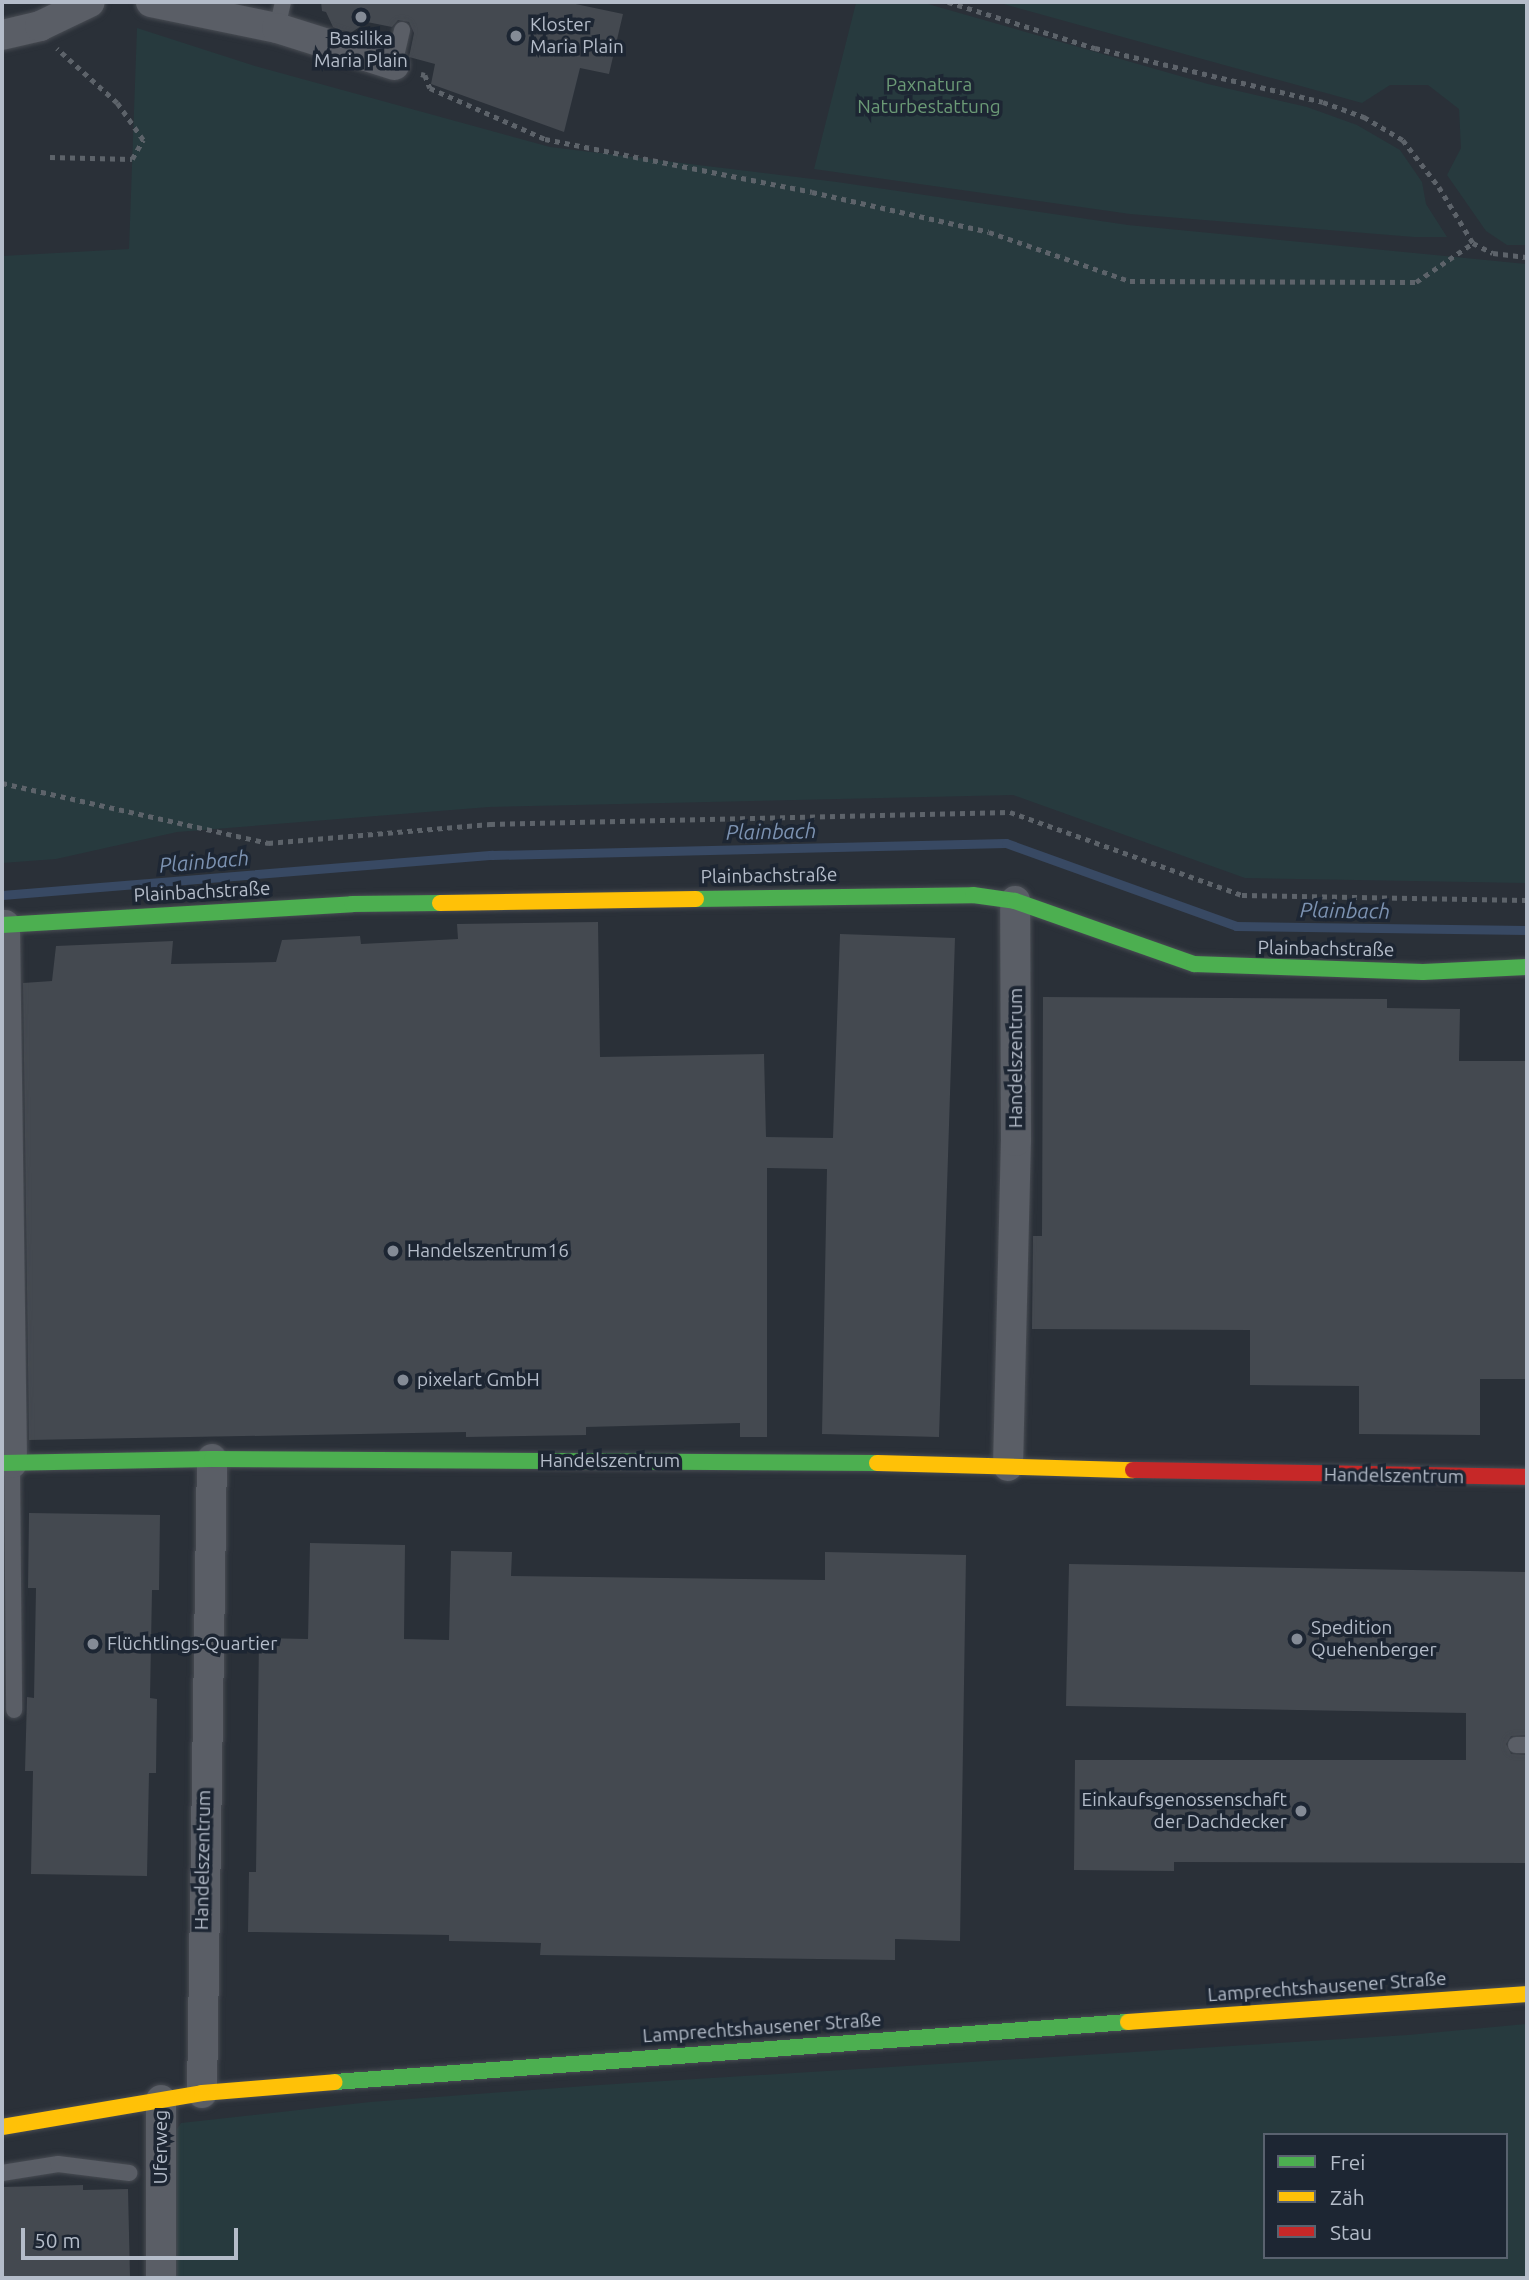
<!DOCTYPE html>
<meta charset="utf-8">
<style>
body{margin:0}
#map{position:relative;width:1529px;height:2280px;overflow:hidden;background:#2a3038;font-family:Ubuntu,sans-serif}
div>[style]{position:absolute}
.green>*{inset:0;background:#273a3e}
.stream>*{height:9px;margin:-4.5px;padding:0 4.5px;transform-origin:4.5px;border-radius:4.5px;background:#384963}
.building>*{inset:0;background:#444950}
.path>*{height:4.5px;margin-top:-2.25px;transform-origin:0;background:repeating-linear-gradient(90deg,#5d636a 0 5px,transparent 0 10px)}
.roads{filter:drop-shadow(0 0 2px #484c53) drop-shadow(0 0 2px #484c53)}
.lane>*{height:16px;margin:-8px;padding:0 8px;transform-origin:8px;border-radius:8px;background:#5a5e66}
.street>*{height:30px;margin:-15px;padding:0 15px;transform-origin:15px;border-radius:15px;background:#5a5e66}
.fast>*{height:16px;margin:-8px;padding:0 8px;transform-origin:8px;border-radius:8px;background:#4caf50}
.slow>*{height:16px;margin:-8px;padding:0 8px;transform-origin:8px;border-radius:8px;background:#ffc107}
.jam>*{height:16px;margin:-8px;padding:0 8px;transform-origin:8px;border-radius:8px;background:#c62828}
.dots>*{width:19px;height:19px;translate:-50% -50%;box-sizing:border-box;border:4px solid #1d2633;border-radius:50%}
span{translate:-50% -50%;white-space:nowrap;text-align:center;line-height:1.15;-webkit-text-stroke:7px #1d2633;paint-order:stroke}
.poi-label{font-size:19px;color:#b4bcc9}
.left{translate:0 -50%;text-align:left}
.right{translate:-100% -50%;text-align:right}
.park-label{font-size:19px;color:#6b9a76}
.street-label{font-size:19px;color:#b4bcc9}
.water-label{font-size:21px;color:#7c92b1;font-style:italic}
.frame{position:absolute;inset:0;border:4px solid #b4bcc9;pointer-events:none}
.legend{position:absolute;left:1263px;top:2133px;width:245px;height:126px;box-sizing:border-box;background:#1d2633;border:2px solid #59626f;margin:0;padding:9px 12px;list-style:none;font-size:21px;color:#b4bcc9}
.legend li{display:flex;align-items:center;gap:14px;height:35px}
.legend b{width:35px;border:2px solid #59626f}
.scale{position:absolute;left:21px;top:2228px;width:217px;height:32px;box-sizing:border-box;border:4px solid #b4bcc9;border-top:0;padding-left:9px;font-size:21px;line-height:24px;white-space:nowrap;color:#b4bcc9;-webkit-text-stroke:5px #1d2633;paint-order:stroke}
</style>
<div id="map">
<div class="green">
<i style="clip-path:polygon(921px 2px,1208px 84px,1307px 107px,1357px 125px,1400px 150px,1422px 182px,1426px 204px,1447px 237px,1414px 237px,1130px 214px,814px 169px,856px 3px)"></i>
<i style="clip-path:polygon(996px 2px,1527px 2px,1527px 245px,1507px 245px,1486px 231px,1447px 175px,1461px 148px,1459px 109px,1428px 85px,1390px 85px,1362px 103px)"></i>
<i style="clip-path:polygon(137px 28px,255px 66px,550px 147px,837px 182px,1128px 225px,1527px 264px,1527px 883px,1245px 878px,1013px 795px,489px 807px,177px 832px,56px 859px,2px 863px,2px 256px,129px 249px)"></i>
<i style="clip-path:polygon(evenodd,1527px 2024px,1527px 2278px,173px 2278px,170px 2139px,181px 2123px,370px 2102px,599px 2085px,1408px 2035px,1527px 2024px,1265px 2135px,1506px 2135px,1506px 2257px,1265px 2257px,1265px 2135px)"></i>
</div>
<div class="stream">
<i style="left:2px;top:895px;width:492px;rotate:-4.7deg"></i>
<i style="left:492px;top:855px;width:514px;rotate:-1.34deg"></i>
<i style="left:1006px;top:843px;width:245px;rotate:19.8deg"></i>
<i style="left:1236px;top:926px;width:291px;rotate:0.8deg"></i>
</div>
<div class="building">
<i style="clip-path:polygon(321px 2px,566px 2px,623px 14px,609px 74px,580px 68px,564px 132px,431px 84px,435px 64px,409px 57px,414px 33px,409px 22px,398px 20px,392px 27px,367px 22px,352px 32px,340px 30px,333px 27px,326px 12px,322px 11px)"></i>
<i style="clip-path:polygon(598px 922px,600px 1057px,764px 1054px,766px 1137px,833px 1138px,840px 934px,955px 938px,939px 1437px,822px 1434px,827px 1169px,767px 1168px,767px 1437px,740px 1437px,740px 1423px,586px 1427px,586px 1435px,466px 1437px,466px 1432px,29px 1440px,23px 983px,52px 981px,56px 946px,173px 941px,171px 964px,276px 962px,282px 940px,360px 936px,361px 944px,458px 939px,457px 924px)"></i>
<i style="clip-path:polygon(1043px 997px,1387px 999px,1387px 1008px,1460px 1009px,1459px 1061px,1527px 1061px,1527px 1379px,1480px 1379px,1480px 1435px,1359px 1434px,1359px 1386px,1250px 1385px,1250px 1330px,1032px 1329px,1033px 1236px,1042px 1236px)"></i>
<i style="clip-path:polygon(29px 1513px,160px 1515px,159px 1590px,152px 1590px,150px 1698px,157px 1699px,156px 1773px,149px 1773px,147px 1876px,31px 1874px,33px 1771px,25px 1771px,27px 1697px,34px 1698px,36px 1588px,28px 1588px)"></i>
<i style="clip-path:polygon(310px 1543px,405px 1545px,404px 1639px,449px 1640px,451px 1551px,512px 1552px,511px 1576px,825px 1580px,825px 1552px,966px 1555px,960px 1941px,895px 1939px,895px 1960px,540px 1955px,541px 1943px,449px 1941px,449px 1935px,248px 1932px,249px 1872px,256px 1872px,259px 1638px,308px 1639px)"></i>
<i style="clip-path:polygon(1069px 1564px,1527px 1572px,1527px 1735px,1511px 1736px,1506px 1744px,1511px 1754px,1527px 1755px,1527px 1863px,1174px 1862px,1174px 1871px,1074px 1870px,1075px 1760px,1466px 1760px,1466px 1713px,1066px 1706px)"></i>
<i style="clip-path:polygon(83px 2185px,83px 2190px,128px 2189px,130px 2278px,2px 2278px,2px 2187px)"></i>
</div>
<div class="path">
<i style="left:948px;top:2px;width:154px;rotate:17.4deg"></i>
<i style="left:1095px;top:48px;width:234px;rotate:13.3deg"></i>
<i style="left:1323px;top:102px;width:44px;rotate:20.1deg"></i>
<i style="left:1364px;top:117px;width:45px;rotate:30.5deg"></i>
<i style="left:1403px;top:140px;width:59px;rotate:52.5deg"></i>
<i style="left:1439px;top:187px;width:66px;rotate:58.7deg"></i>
<i style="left:1473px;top:243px;width:22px;rotate:27deg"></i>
<i style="left:1493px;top:253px;width:34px;rotate:7deg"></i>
<i style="left:421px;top:74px;width:4px;rotate:14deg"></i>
<i style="left:425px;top:75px;width:14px;rotate:69deg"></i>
<i style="left:430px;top:88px;width:126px;rotate:23.9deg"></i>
<i style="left:545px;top:139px;width:272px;rotate:11.2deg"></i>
<i style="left:812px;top:192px;width:181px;rotate:12.7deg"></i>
<i style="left:989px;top:232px;width:149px;rotate:19.2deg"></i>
<i style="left:1130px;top:281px;width:286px;rotate:0.2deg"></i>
<i style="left:1416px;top:282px;width:69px;rotate:-34.4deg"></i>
<i style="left:50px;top:157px;width:82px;rotate:1.4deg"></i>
<i style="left:132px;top:159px;width:22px;rotate:-60deg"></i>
<i style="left:143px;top:140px;width:45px;rotate:-125.1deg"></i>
<i style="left:117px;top:103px;width:81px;rotate:-138deg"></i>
<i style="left:2px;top:783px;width:273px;rotate:12.7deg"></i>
<i style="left:268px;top:843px;width:223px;rotate:-4.9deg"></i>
<i style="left:490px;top:824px;width:520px;rotate:-1.32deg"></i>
<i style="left:1010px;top:812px;width:246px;rotate:19.7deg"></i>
<i style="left:1242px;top:895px;width:285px;rotate:1deg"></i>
</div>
<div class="roads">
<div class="lane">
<i style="left:277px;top:28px;width:27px;rotate:-77deg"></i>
<i style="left:394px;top:65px;width:36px;rotate:-77deg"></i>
<i style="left:12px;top:1463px;width:247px;rotate:89.5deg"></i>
<i style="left:1516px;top:1745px;width:11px"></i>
<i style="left:2px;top:2173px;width:57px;rotate:-9.1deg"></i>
<i style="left:58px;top:2164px;width:72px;rotate:7.2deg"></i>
</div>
<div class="street">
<i style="left:151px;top:2px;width:129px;rotate:11.7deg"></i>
<i style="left:277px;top:28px;width:123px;rotate:17.5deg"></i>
<i style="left:2px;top:35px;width:39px;rotate:-13deg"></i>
<i style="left:40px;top:26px;width:55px;rotate:-25.6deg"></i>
<i style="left:5px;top:925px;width:538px;rotate:89.25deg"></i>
<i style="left:1008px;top:1466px;width:325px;rotate:-88.6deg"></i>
<i style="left:1016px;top:1141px;width:240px;rotate:-90.2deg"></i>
<i style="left:202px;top:2093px;width:634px;rotate:-89.1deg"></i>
<i style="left:161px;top:2278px;width:178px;rotate:-90deg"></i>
</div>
<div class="fast">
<i style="left:696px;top:899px;width:277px;rotate:-0.8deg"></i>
<i style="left:973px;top:895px;width:42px;rotate:8.1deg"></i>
<i style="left:1015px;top:901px;width:190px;rotate:19.4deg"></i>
<i style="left:1194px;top:964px;width:229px;rotate:2deg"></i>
<i style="left:1423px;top:972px;width:104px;rotate:-2.8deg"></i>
<i style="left:2px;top:925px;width:351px;rotate:-3.4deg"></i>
<i style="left:352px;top:904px;width:88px;rotate:-0.7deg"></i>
<i style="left:2px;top:1463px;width:210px;rotate:-1.1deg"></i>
<i style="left:212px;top:1459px;width:665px;rotate:0.34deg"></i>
<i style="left:335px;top:2082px;width:795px;rotate:-4.33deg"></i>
</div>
<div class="slow">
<i style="left:440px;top:903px;width:256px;rotate:-0.9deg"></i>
<i style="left:877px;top:1463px;width:256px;rotate:1.6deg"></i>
<i style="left:1128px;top:2022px;width:400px;rotate:-4deg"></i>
<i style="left:2px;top:2127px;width:203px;rotate:-9.6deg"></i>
<i style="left:202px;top:2093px;width:133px;rotate:-4.7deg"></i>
</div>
<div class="jam">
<i style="left:1133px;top:1470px;width:394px;rotate:1deg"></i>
</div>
</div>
<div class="dots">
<i style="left:361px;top:17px;background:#848b96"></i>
<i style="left:516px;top:36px;background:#848b96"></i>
<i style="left:393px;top:1251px;background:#848b96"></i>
<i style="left:403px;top:1380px;background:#848b96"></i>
<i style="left:1297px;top:1639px;background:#848b96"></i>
<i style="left:93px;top:1644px;background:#848b96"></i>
<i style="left:1301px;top:1811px;background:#848b96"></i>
</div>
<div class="poi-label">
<span class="left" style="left:530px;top:36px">Kloster<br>Maria Plain</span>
<span style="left:361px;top:50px">Basilika<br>Maria Plain</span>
<span class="left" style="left:407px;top:1251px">Handelszentrum16</span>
<span class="left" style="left:417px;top:1380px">pixelart GmbH</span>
<span class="left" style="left:1311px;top:1639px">Spedition<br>Quehenberger</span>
<span class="left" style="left:107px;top:1644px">Flüchtlings-Quartier</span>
<span class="right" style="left:1287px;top:1811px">Einkaufsgenossenschaft<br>der Dachdecker</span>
</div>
<div class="park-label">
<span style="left:929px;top:96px">Paxnatura<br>Naturbestattung</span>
</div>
<div class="street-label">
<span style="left:769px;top:876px;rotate:-1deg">Plainbachstraße</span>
<span style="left:202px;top:892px;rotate:-3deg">Plainbachstraße</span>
<span style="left:1326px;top:949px;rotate:1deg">Plainbachstraße</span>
<span style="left:1016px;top:1058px;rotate:-90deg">Handelszentrum</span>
<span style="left:610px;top:1461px">Handelszentrum</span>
<span style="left:1394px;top:1476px;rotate:1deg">Handelszentrum</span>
<span style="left:203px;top:1860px;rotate:-89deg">Handelszentrum</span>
<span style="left:1327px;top:1987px;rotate:-4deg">Lamprechtshausener Straße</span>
<span style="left:762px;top:2028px;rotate:-4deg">Lamprechtshausener Straße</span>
<span style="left:161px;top:2147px;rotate:-90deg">Uferweg</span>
</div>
<div class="water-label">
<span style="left:771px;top:831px;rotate:-1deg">Plainbach</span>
<span style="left:204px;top:861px;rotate:-5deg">Plainbach</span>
<span style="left:1345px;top:910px;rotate:1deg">Plainbach</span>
</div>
<div class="frame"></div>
<ul class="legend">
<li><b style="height:9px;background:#4caf50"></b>Frei</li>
<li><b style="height:9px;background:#ffc107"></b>Zäh</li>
<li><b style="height:9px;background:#c62828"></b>Stau</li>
</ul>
<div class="scale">50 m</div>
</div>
